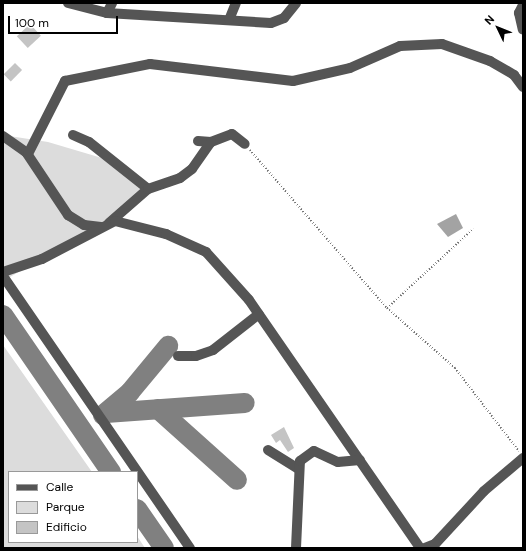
<!DOCTYPE html>
<style>
body{margin:0}
#map{position:relative;width:526px;height:551px;overflow:hidden;background:#fff;font-family:"DM Sans",sans-serif}
div>[style]{position:absolute}
.green>*{inset:0;background:#dcdcdc}
.water>*{inset:0;background:#a3a3a3}
.taxiway>*{height:20px;margin:-10px;padding:0 10px;transform-origin:10px;border-radius:10px;background:#808080}
.building>*{inset:0;background:#c4c4c4;transform-origin:0 0}
.path>*{height:1.5px;margin-top:-0.75px;transform-origin:0;background:repeating-linear-gradient(90deg,#777 0 1px,transparent 0 3px)}
.minor>*{height:10px;margin:-5px;padding:0 5px;transform-origin:5px;border-radius:5px;background:#555}
span{translate:-50% -50%;white-space:nowrap;text-align:center;line-height:1.15;-webkit-text-stroke:3.5px #fff;paint-order:stroke}
.frame{position:absolute;inset:0;border:4px solid #000;pointer-events:none}
.legend{position:absolute;left:8px;top:471px;width:130px;height:72px;box-sizing:border-box;background:#fff;border:1px solid #999;margin:0;padding:5px 7px;list-style:none;font-size:12px;color:#000}
.legend li{display:flex;align-items:center;gap:8px;height:20px}
.legend b{width:20px;border:1px solid #999}
.north{position:absolute;left:478px;top:8px;width:40px;height:40px;-webkit-text-stroke:3px #fff;paint-order:stroke;rotate:313deg;font-size:11px;font-weight:700;line-height:16px;text-align:center;color:#000}
.north::after{content:'';display:block;margin:auto;width:14px;height:18px;background:#000;clip-path:polygon(50% 0,100% 100%,50% 72%,0 100%)}
.scale{position:absolute;left:8px;top:16px;width:110px;height:18px;box-sizing:border-box;border:2px solid #000;border-top:0;padding-left:5px;font-size:12px;line-height:14px;white-space:nowrap;color:#000;-webkit-text-stroke:3px #fff;paint-order:stroke}
</style>
<div id="map">
<div class="green">
<i style="clip-path:polygon(3px 135px,48px 142px,112px 161px,145px 187px,109px 220px,3px 281px)"></i>
<i style="clip-path:polygon(3px 345px,92px 472px,9px 472px,9px 542px,137px 542px,137px 536px,145px 548px,3px 548px)"></i>
</div>
<div class="water">
<i style="clip-path:polygon(456px 214px,463px 228px,448px 237px,437px 224px)"></i>
</div>
<div class="taxiway">
<i style="left:3px;top:315px;width:191px;rotate:55.5deg"></i>
<i style="left:158px;top:409px;width:106px;rotate:41.9deg"></i>
<i style="left:106px;top:413px;width:139px;rotate:-4.1deg"></i>
<i style="left:103px;top:415px;width:35px;rotate:-40deg"></i>
<i style="left:130px;top:392px;width:60px;rotate:-50.4deg"></i>
<i style="left:137px;top:509px;width:47px;rotate:55.3deg"></i>
</div>
<div class="building">
<i style="left:30px;top:24px;width:16px;height:18px;rotate:47deg"></i>
<i style="left:15px;top:63px;width:10px;height:16px;rotate:45deg"></i>
<i style="clip-path:polygon(284px 427px,294px 448px,288px 452px,280px 440px,276px 443px,271px 435px)"></i>
</div>
<div class="path">
<i style="left:250px;top:150px;width:209px;rotate:49.1deg"></i>
<i style="left:387px;top:308px;width:91px;rotate:41.4deg"></i>
<i style="left:455px;top:368px;width:105px;rotate:52.4deg"></i>
<i style="left:387px;top:308px;width:117px;rotate:-42.6deg"></i>
</div>
<div class="minor">
<i style="left:68px;top:3px;width:40px;rotate:14.4deg"></i>
<i style="left:107px;top:13px;width:164px;rotate:3.5deg"></i>
<i style="left:271px;top:23px;width:14px;rotate:-21deg"></i>
<i style="left:284px;top:18px;width:19px;rotate:-51deg"></i>
<i style="left:523px;top:5px;width:9px;rotate:117deg"></i>
<i style="left:519px;top:13px;width:17px;rotate:77deg"></i>
<i style="left:107px;top:13px;width:11px;rotate:-63deg"></i>
<i style="left:229px;top:20px;width:18px;rotate:-68deg"></i>
<i style="left:73px;top:135px;width:17px;rotate:24deg"></i>
<i style="left:89px;top:142px;width:75px;rotate:38.5deg"></i>
<i style="left:3px;top:136px;width:28px;rotate:35deg"></i>
<i style="left:26px;top:152px;width:76px;rotate:56.3deg"></i>
<i style="left:68px;top:215px;width:19px;rotate:32deg"></i>
<i style="left:84px;top:225px;width:17px;rotate:7deg"></i>
<i style="left:198px;top:141px;width:13px;rotate:4deg"></i>
<i style="left:211px;top:142px;width:22px;rotate:-21deg"></i>
<i style="left:232px;top:134px;width:16px;rotate:38deg"></i>
<i style="left:28px;top:154px;width:82px;rotate:-63.1deg"></i>
<i style="left:65px;top:81px;width:87px;rotate:-11.3deg"></i>
<i style="left:150px;top:64px;width:144px;rotate:6.8deg"></i>
<i style="left:293px;top:81px;width:58px;rotate:-12.8deg"></i>
<i style="left:350px;top:68px;width:55px;rotate:-23.7deg"></i>
<i style="left:400px;top:46px;width:42px;rotate:-2.7deg"></i>
<i style="left:442px;top:44px;width:51px;rotate:19.5deg"></i>
<i style="left:490px;top:61px;width:28px;rotate:30deg"></i>
<i style="left:514px;top:75px;width:15px;rotate:53deg"></i>
<i style="left:109px;top:223px;width:52px;rotate:-41.1deg"></i>
<i style="left:148px;top:189px;width:34px;rotate:-19deg"></i>
<i style="left:180px;top:178px;width:15px;rotate:-37deg"></i>
<i style="left:192px;top:169px;width:33px;rotate:-55deg"></i>
<i style="left:3px;top:272px;width:41px;rotate:-18.4deg"></i>
<i style="left:42px;top:259px;width:82px;rotate:-27.5deg"></i>
<i style="left:115px;top:221px;width:53px;rotate:14.3deg"></i>
<i style="left:166px;top:234px;width:44px;rotate:24.2deg"></i>
<i style="left:206px;top:252px;width:64px;rotate:48.1deg"></i>
<i style="left:249px;top:300px;width:301px;rotate:55.4deg"></i>
<i style="left:3px;top:276px;width:330px;rotate:55.5deg"></i>
<i style="left:178px;top:356px;width:18px"></i>
<i style="left:196px;top:356px;width:18px;rotate:-19deg"></i>
<i style="left:213px;top:350px;width:58px;rotate:-38deg"></i>
<i style="left:268px;top:450px;width:36px;rotate:32deg"></i>
<i style="left:296px;top:548px;width:87px;rotate:-87.4deg"></i>
<i style="left:300px;top:461px;width:17px;rotate:-36deg"></i>
<i style="left:314px;top:451px;width:26px;rotate:25deg"></i>
<i style="left:338px;top:462px;width:22px;rotate:-5deg"></i>
<i style="left:425px;top:548px;width:11px;rotate:-22deg"></i>
<i style="left:435px;top:544px;width:72px;rotate:-47.2deg"></i>
<i style="left:484px;top:491px;width:51px;rotate:-40.2deg"></i>
</div>
<div class="frame"></div>
<ul class="legend">
<li><b style="height:5px;background:#555"></b>Calle</li>
<li><b style="height:11px;background:#dcdcdc"></b>Parque</li>
<li><b style="height:11px;background:#c4c4c4"></b>Edificio</li>
</ul>
<div class="north">N</div>
<div class="scale">100 m</div>
</div>
